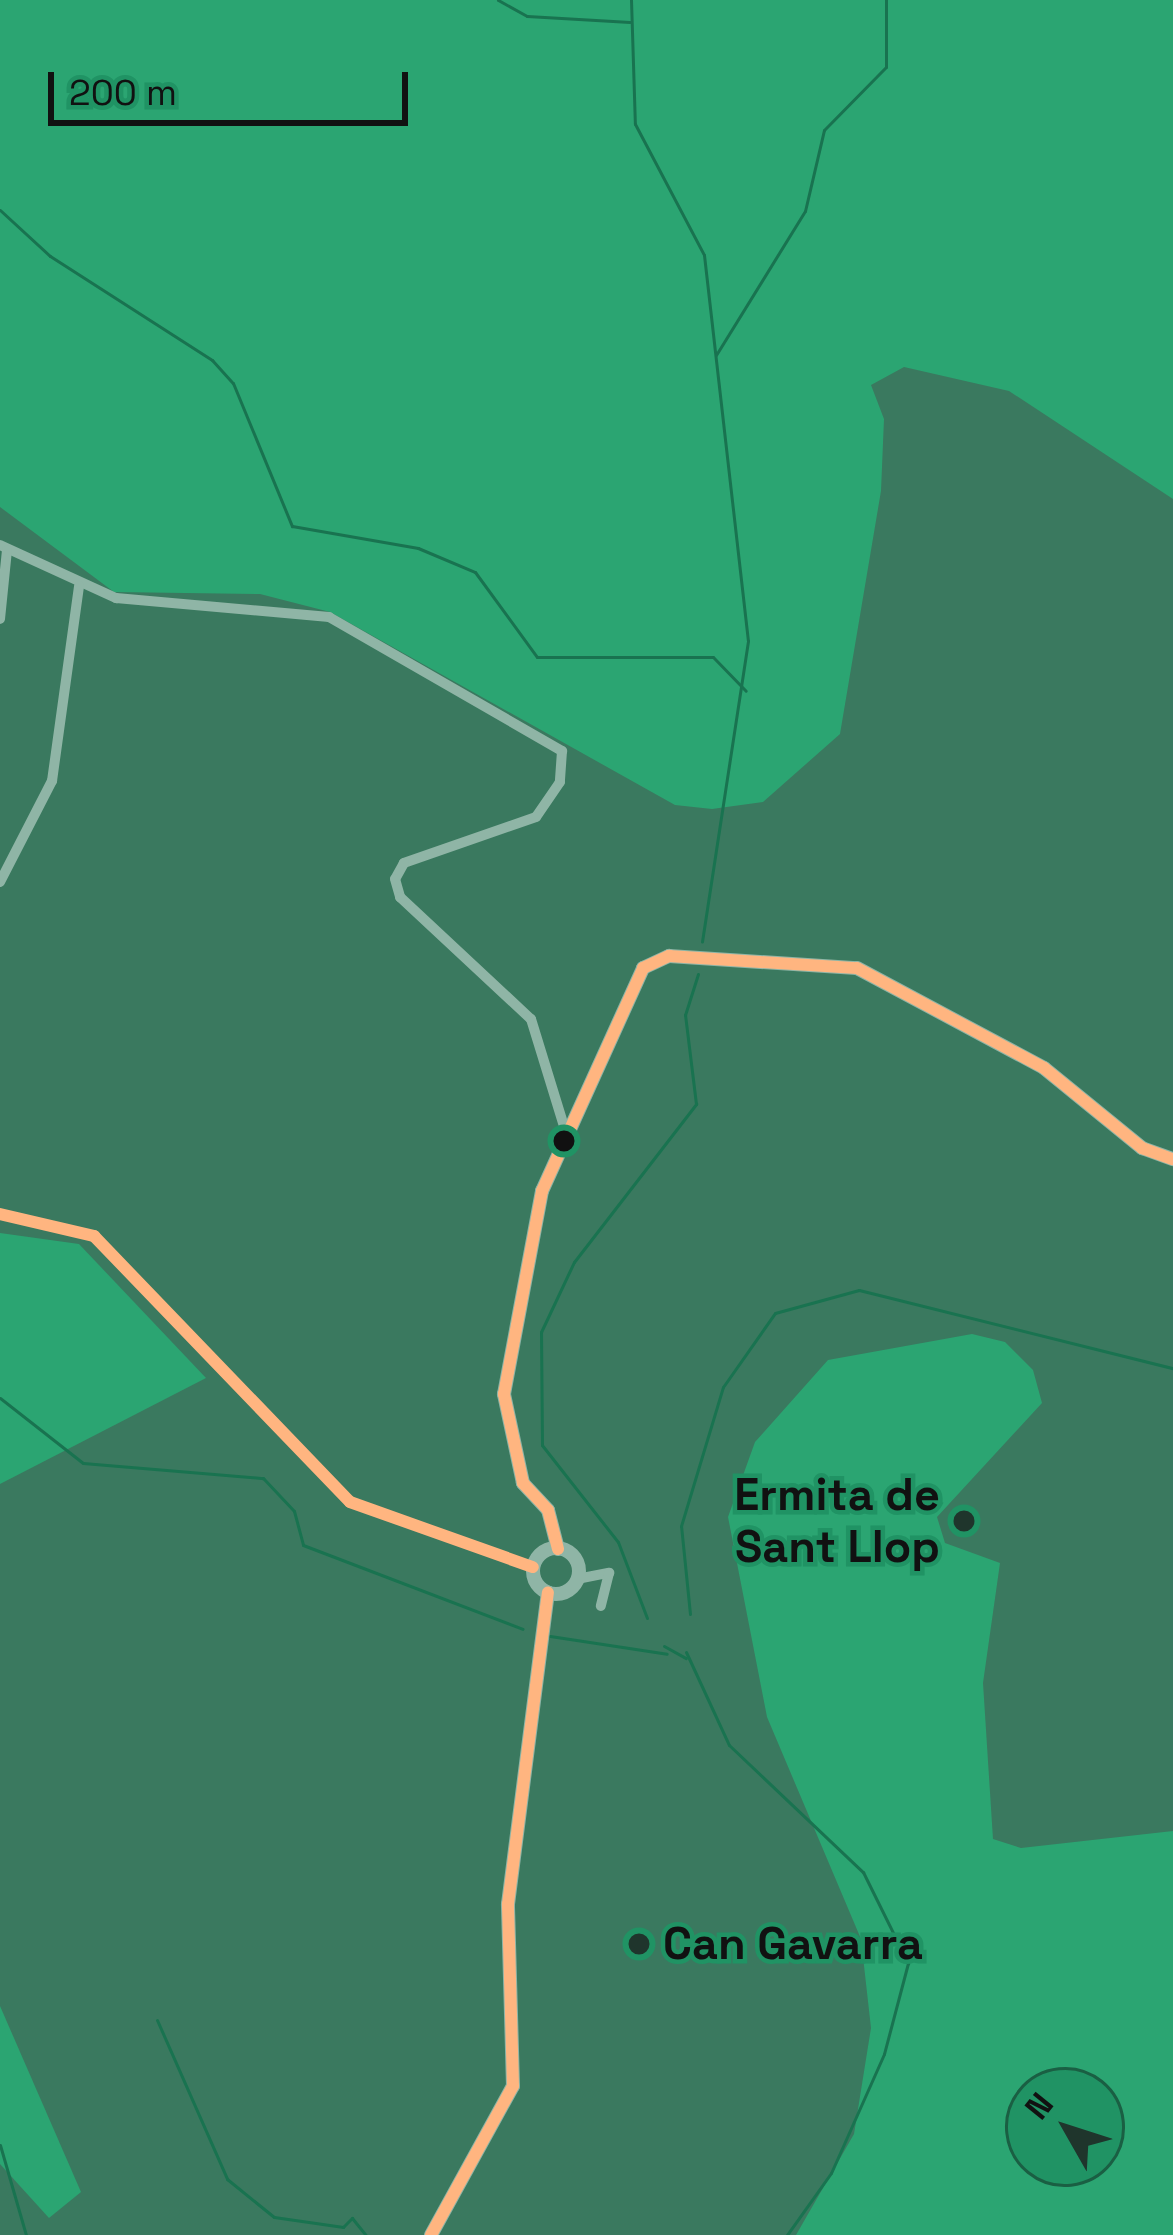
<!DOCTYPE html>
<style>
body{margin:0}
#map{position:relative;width:1173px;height:2235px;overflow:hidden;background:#3a795f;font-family:"Space Grotesk",sans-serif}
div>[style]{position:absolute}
.green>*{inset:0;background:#2ba572}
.stream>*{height:3px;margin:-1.5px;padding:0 1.5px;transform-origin:1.5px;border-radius:1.5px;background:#197350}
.minor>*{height:10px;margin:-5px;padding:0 5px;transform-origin:5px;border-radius:5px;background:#8fb5a6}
.tertiary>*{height:14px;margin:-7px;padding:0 7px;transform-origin:7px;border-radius:7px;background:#8fb5a6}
.tertiary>.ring{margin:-7px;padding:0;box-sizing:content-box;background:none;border:14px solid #8fb5a6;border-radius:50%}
.bus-1>*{height:12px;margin:-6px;padding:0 6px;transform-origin:6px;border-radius:6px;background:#ffb580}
.dots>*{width:33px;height:33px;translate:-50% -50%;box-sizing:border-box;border:6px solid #209364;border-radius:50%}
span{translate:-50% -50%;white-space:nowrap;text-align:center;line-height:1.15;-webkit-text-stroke:9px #209364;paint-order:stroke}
.poi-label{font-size:45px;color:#111;font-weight:700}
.right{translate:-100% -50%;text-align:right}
.left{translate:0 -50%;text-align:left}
.north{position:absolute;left:1005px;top:2067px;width:120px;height:120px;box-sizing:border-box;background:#209364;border:3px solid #1a5f43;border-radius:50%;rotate:309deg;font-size:33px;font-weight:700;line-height:48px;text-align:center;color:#111}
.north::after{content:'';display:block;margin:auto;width:42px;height:54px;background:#1f352c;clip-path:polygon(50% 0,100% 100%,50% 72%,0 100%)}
.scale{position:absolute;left:48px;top:72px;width:360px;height:54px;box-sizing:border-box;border:6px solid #111;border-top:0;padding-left:15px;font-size:36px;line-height:42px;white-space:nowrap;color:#111;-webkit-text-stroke:9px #209364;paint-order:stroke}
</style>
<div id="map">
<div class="green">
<i style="clip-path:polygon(0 0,1173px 0,1173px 499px,1009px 391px,904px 367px,871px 385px,884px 419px,881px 491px,840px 734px,763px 802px,712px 809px,675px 805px,330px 612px,260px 594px,114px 592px,0 507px)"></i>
<i style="clip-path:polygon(0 1233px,79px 1244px,206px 1378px,0 1484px)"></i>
<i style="clip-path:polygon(evenodd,972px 1334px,1005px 1342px,1033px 1370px,1042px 1403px,937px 1517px,945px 1543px,1000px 1563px,983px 1683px,993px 1839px,1021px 1848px,1173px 1831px,1173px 2235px,796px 2235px,854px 2134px,871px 2028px,861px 1939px,767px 1717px,728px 1517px,755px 1442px,828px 1360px,972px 1334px,1029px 2091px,1101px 2091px,1101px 2163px,1029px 2163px,1029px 2091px)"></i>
<i style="clip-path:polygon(0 2006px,81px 2192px,49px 2218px,0 2164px)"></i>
</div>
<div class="stream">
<i style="left:498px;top:0;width:33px;rotate:29deg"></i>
<i style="left:527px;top:16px;width:103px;rotate:3.3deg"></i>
<i style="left:631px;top:0;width:124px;rotate:88.2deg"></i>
<i style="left:635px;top:124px;width:148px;rotate:62.2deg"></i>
<i style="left:704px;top:255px;width:388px;rotate:83.5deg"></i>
<i style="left:748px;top:641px;width:304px;rotate:98.7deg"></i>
<i style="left:0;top:210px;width:68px;rotate:42.6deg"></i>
<i style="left:50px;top:256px;width:193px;rotate:32.7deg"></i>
<i style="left:212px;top:360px;width:31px;rotate:48deg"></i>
<i style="left:233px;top:383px;width:155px;rotate:67.6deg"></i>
<i style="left:292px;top:526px;width:128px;rotate:9.9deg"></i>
<i style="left:418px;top:548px;width:62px;rotate:22.8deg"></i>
<i style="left:475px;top:572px;width:105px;rotate:53.9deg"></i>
<i style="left:537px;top:657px;width:176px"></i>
<i style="left:713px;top:657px;width:47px;rotate:45.9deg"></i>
<i style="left:716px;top:355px;width:169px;rotate:-58.3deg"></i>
<i style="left:805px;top:211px;width:83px;rotate:-76.8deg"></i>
<i style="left:824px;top:130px;width:88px;rotate:-45.5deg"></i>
<i style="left:886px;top:67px;width:67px;rotate:-90deg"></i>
<i style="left:0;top:1398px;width:105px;rotate:38.1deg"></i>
<i style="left:83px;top:1463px;width:181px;rotate:4.8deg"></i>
<i style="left:263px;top:1478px;width:45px;rotate:46.8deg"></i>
<i style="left:294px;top:1511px;width:35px;rotate:75deg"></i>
<i style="left:303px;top:1545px;width:235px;rotate:20.9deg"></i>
<i style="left:690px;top:1614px;width:88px;rotate:-95.8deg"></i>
<i style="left:681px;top:1526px;width:145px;rotate:-73.2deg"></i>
<i style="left:723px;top:1387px;width:90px;rotate:-54.9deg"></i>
<i style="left:775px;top:1313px;width:87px;rotate:-15.3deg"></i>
<i style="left:859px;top:1290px;width:324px;rotate:14deg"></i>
<i style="left:647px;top:1618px;width:81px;rotate:-110.9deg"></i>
<i style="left:618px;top:1542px;width:123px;rotate:-128.1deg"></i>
<i style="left:542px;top:1445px;width:113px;rotate:-90.5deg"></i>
<i style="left:541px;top:1332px;width:77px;rotate:-64.8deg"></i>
<i style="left:574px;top:1262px;width:200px;rotate:-52.3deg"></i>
<i style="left:696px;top:1104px;width:90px;rotate:-97deg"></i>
<i style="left:685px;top:1015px;width:43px;rotate:-72.4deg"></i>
<i style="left:550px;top:1636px;width:118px;rotate:8.7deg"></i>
<i style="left:664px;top:1646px;width:25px;rotate:29deg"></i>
<i style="left:686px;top:1652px;width:102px;rotate:65.2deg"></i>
<i style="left:729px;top:1745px;width:185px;rotate:43.5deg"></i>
<i style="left:863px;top:1872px;width:102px;rotate:63.7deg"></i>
<i style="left:908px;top:1963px;width:94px;rotate:104.8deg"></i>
<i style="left:884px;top:2054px;width:130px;rotate:114deg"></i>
<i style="left:831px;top:2173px;width:76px;rotate:125.4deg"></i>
<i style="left:157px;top:2020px;width:174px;rotate:66.2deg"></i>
<i style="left:227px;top:2179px;width:60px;rotate:39deg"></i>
<i style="left:274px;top:2217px;width:70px;rotate:8.2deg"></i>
<i style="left:343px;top:2227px;width:13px;rotate:-45deg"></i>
<i style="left:352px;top:2218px;width:22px;rotate:51deg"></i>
<i style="left:0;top:2145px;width:94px;rotate:73.9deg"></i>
</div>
<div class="minor">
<i style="left:0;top:545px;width:128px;rotate:24.6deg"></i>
<i style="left:116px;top:598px;width:214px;rotate:5.1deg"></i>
<i style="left:329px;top:617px;width:269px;rotate:29.9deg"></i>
<i style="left:562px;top:751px;width:31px;rotate:94deg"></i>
<i style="left:560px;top:782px;width:42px;rotate:124.4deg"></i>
<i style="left:536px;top:817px;width:140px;rotate:160.8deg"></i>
<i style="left:404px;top:863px;width:18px;rotate:119deg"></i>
<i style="left:395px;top:879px;width:19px;rotate:74deg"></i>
<i style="left:400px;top:897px;width:179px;rotate:43deg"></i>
<i style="left:531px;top:1019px;width:119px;rotate:72.9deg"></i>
<i style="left:0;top:619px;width:69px;rotate:-84.2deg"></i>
<i style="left:0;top:882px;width:114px;rotate:-62.8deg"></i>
<i style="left:52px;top:781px;width:197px;rotate:-82.1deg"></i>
<i style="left:0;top:1214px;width:97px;rotate:13.2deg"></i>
<i style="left:94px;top:1236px;width:369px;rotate:46.1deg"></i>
<i style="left:350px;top:1502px;width:194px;rotate:19.6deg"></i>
<i style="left:577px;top:1579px;width:33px;rotate:-11deg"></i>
<i style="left:609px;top:1573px;width:34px;rotate:104deg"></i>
</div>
<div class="tertiary">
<i class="ring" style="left:533px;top:1548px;width:32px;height:32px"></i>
<i style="left:558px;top:1549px;width:40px;rotate:-104.4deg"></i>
<i style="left:548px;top:1510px;width:37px;rotate:-133deg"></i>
<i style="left:523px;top:1483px;width:91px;rotate:-102.1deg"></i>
<i style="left:504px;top:1394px;width:207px;rotate:-79.4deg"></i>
<i style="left:542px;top:1191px;width:245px;rotate:-65.6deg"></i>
<i style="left:643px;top:968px;width:29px;rotate:-25deg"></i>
<i style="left:669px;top:956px;width:188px;rotate:3.7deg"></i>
<i style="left:857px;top:968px;width:212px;rotate:28.1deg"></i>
<i style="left:1044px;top:1068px;width:127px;rotate:39.2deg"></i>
<i style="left:1142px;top:1148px;width:33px;rotate:20deg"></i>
<i style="left:431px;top:2235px;width:170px;rotate:-61.2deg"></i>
<i style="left:513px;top:2086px;width:182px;rotate:-91.6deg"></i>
<i style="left:508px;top:1904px;width:314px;rotate:-82.7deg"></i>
</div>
<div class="bus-1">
<i style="left:0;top:1214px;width:97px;rotate:13.2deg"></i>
<i style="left:94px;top:1236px;width:369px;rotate:46.1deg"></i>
<i style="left:350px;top:1502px;width:194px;rotate:19.6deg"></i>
<i style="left:558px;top:1549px;width:40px;rotate:-104.4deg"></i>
<i style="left:548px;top:1510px;width:37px;rotate:-133deg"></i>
<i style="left:523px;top:1483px;width:91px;rotate:-102.1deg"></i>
<i style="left:504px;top:1394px;width:207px;rotate:-79.4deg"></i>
<i style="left:542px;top:1191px;width:245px;rotate:-65.6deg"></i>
<i style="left:643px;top:968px;width:29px;rotate:-25deg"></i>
<i style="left:669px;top:956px;width:188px;rotate:3.7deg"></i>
<i style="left:857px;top:968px;width:212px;rotate:28.1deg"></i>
<i style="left:1044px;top:1068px;width:127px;rotate:39.2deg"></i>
<i style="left:1142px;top:1148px;width:33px;rotate:20deg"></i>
<i style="left:431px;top:2235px;width:170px;rotate:-61.2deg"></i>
<i style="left:513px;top:2086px;width:182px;rotate:-91.6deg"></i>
<i style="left:508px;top:1904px;width:314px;rotate:-82.7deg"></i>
</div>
<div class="dots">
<i style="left:564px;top:1141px;background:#111"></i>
<i style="left:964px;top:1521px;background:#1f352c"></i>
<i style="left:639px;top:1944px;background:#1f352c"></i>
</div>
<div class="poi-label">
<span class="right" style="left:940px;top:1521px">Ermita de<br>Sant Llop</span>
<span class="left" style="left:663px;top:1944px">Can Gavarra</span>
</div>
<div class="north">N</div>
<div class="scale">200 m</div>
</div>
